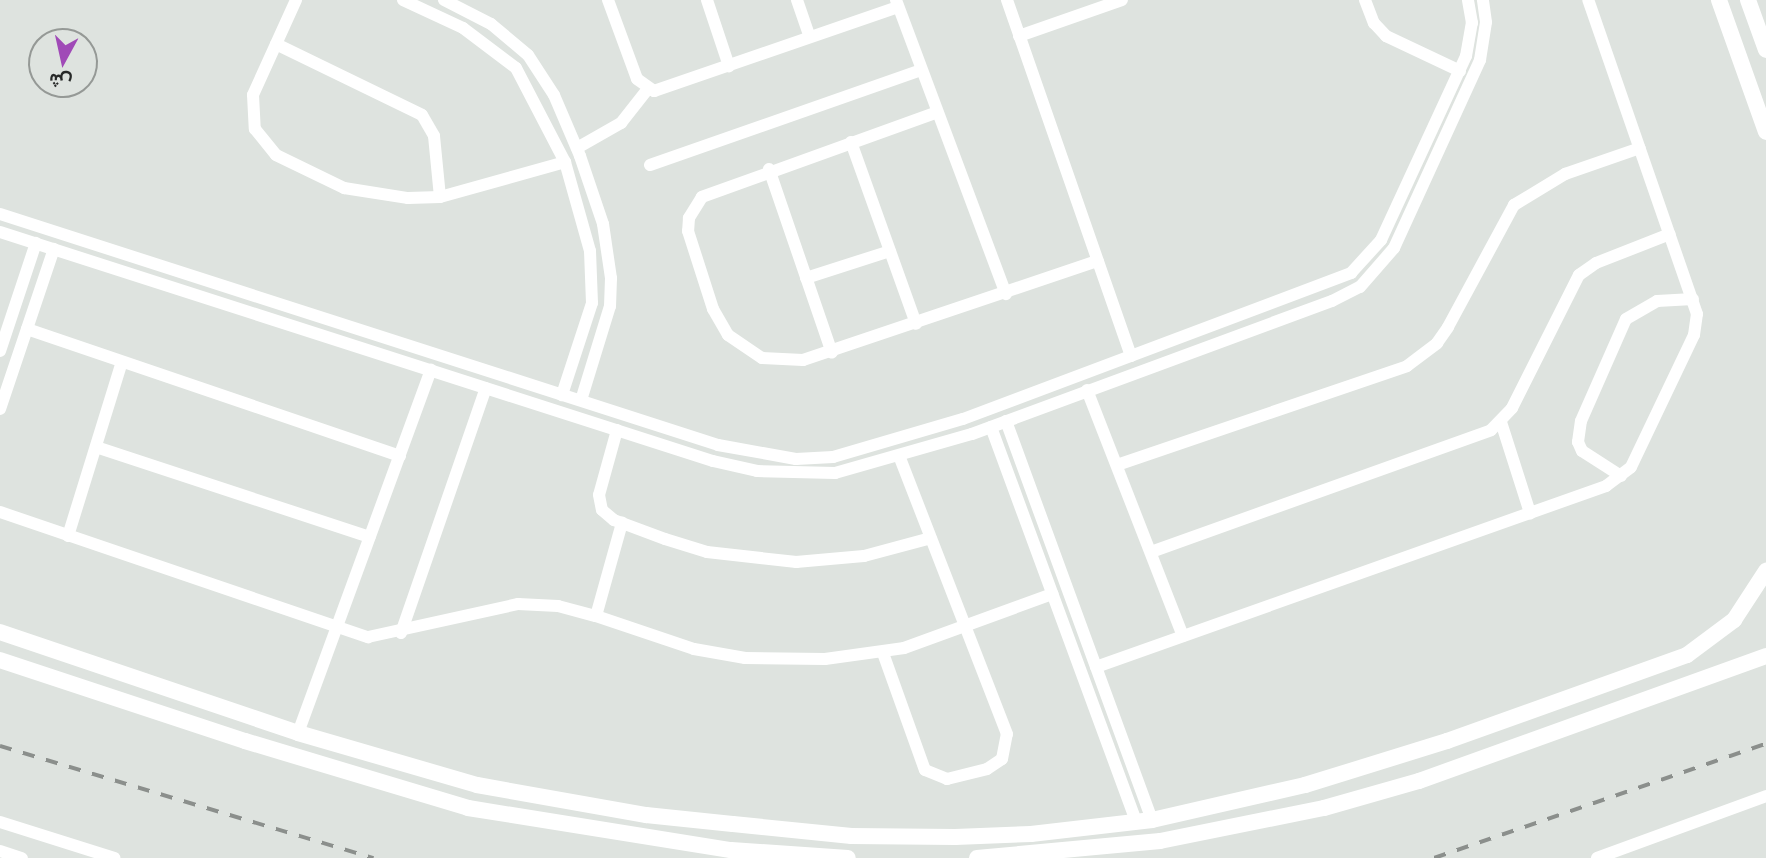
<!DOCTYPE html>
<meta charset="utf-8">
<style>
body{margin:0}
#map{position:relative;width:1766px;height:858px;overflow:hidden;background:#dee3df;font-family:"Noto Sans",Vazirmatn,sans-serif}
div>[style]{position:absolute}
.street>*{height:12px;margin:-6px;padding:0 6px;transform-origin:6px;border-radius:6px;background:#fff}
.secondary>*{height:16px;margin:-8px;padding:0 8px;transform-origin:8px;border-radius:8px;background:#fff}
.rail>*{height:3.5px;margin-top:-1.75px;transform-origin:0;background:repeating-linear-gradient(90deg,#8b8f8c 0 12px,transparent 0 24px)}
span{translate:-50% -50%;white-space:nowrap;text-align:center;line-height:1.15;-webkit-text-stroke:7px #dee3df;paint-order:stroke}
.north{position:absolute;left:28px;top:28px;width:70px;height:70px;box-sizing:border-box;background:#dee3df;border:2px solid #959996;border-radius:50%;rotate:188deg;font-size:19px;font-weight:700;line-height:28px;text-align:center;color:#272928}
.north::after{content:'';display:block;margin:auto;width:24px;height:32px;background:#a04ab7;clip-path:polygon(50% 0,100% 100%,50% 72%,0 100%)}
</style>
<div id="map">
<div class="street">
<i style="left:296px;top:0;width:104px;rotate:114.4deg"></i>
<i style="left:253px;top:95px;width:34px;rotate:87deg"></i>
<i style="left:255px;top:129px;width:33px;rotate:51deg"></i>
<i style="left:276px;top:155px;width:76px;rotate:25.9deg"></i>
<i style="left:344px;top:188px;width:65px;rotate:8.9deg"></i>
<i style="left:408px;top:198px;width:32px;rotate:-2deg"></i>
<i style="left:440px;top:197px;width:130px;rotate:-15.6deg"></i>
<i style="left:403px;top:0;width:66px;rotate:25deg"></i>
<i style="left:463px;top:28px;width:66px;rotate:37deg"></i>
<i style="left:516px;top:68px;width:106px;rotate:62.5deg"></i>
<i style="left:565px;top:162px;width:92px;rotate:74.3deg"></i>
<i style="left:590px;top:251px;width:52px;rotate:87.8deg"></i>
<i style="left:592px;top:303px;width:97px;rotate:108.1deg"></i>
<i style="left:444px;top:0;width:53px;rotate:27.1deg"></i>
<i style="left:491px;top:24px;width:48px;rotate:40deg"></i>
<i style="left:528px;top:55px;width:48px;rotate:57deg"></i>
<i style="left:554px;top:95px;width:66px;rotate:66.9deg"></i>
<i style="left:580px;top:156px;width:72px;rotate:71.3deg"></i>
<i style="left:603px;top:224px;width:55px;rotate:81.6deg"></i>
<i style="left:611px;top:278px;width:28px;rotate:92deg"></i>
<i style="left:610px;top:306px;width:98px;rotate:107.1deg"></i>
<i style="left:608px;top:0;width:84px;rotate:69.8deg"></i>
<i style="left:637px;top:79px;width:21px;rotate:35deg"></i>
<i style="left:654px;top:91px;width:258px;rotate:-19deg"></i>
<i style="left:707px;top:0;width:70px;rotate:71.6deg"></i>
<i style="left:797px;top:0;width:39px;rotate:71deg"></i>
<i style="left:896px;top:0;width:314px;rotate:69.5deg"></i>
<i style="left:1007px;top:0;width:377px;rotate:70.8deg"></i>
<i style="left:1365px;top:0;width:25px;rotate:69deg"></i>
<i style="left:1374px;top:23px;width:18px;rotate:47deg"></i>
<i style="left:1386px;top:36px;width:82px;rotate:25.3deg"></i>
<i style="left:1019px;top:36px;width:109px;rotate:-19.3deg"></i>
<i style="left:276px;top:44px;width:162px;rotate:25.9deg"></i>
<i style="left:422px;top:115px;width:24px;rotate:60deg"></i>
<i style="left:434px;top:136px;width:61px;rotate:84.4deg"></i>
<i style="left:935px;top:113px;width:248px;rotate:160.2deg"></i>
<i style="left:702px;top:197px;width:25px;rotate:122deg"></i>
<i style="left:689px;top:218px;width:13px;rotate:94deg"></i>
<i style="left:688px;top:231px;width:82px;rotate:72.2deg"></i>
<i style="left:713px;top:309px;width:30px;rotate:60deg"></i>
<i style="left:728px;top:335px;width:41px;rotate:34.1deg"></i>
<i style="left:762px;top:358px;width:41px;rotate:2.8deg"></i>
<i style="left:803px;top:360px;width:311px;rotate:-18.6deg"></i>
<i style="left:851px;top:142px;width:193px;rotate:70.3deg"></i>
<i style="left:577px;top:148px;width:51px;rotate:-29.6deg"></i>
<i style="left:621px;top:123px;width:42px;rotate:-51.8deg"></i>
<i style="left:650px;top:165px;width:287px;rotate:-19.3deg"></i>
<i style="left:769px;top:169px;width:194px;rotate:71.1deg"></i>
<i style="left:0;top:214px;width:754px;rotate:17.83deg"></i>
<i style="left:718px;top:445px;width:79px;rotate:10.2deg"></i>
<i style="left:796px;top:459px;width:37px;rotate:-3deg"></i>
<i style="left:833px;top:457px;width:135px;rotate:-16.3deg"></i>
<i style="left:963px;top:419px;width:415px;rotate:-20.6deg"></i>
<i style="left:1351px;top:273px;width:45px;rotate:-47.7deg"></i>
<i style="left:1381px;top:240px;width:203px;rotate:-65.2deg"></i>
<i style="left:1466px;top:56px;width:34px;rotate:-80deg"></i>
<i style="left:1472px;top:23px;width:23px;rotate:-100deg"></i>
<i style="left:0;top:232px;width:749px;rotate:17.81deg"></i>
<i style="left:713px;top:461px;width:45px;rotate:12.8deg"></i>
<i style="left:757px;top:471px;width:78px;rotate:1.5deg"></i>
<i style="left:835px;top:473px;width:142px;rotate:-15.9deg"></i>
<i style="left:972px;top:434px;width:384px;rotate:-20.3deg"></i>
<i style="left:1332px;top:301px;width:31px;rotate:-27deg"></i>
<i style="left:1360px;top:287px;width:52px;rotate:-48.9deg"></i>
<i style="left:1394px;top:248px;width:207px;rotate:-65.4deg"></i>
<i style="left:1480px;top:60px;width:38px;rotate:-81deg"></i>
<i style="left:1486px;top:22px;width:22px;rotate:-98deg"></i>
<i style="left:806px;top:278px;width:88px;rotate:-17.8deg"></i>
<i style="left:27px;top:329px;width:394px;rotate:18.8deg"></i>
<i style="left:0;top:351px;width:114px;rotate:-71.6deg"></i>
<i style="left:1087px;top:390px;width:264px;rotate:68.7deg"></i>
<i style="left:0;top:409px;width:169px;rotate:-71.4deg"></i>
<i style="left:1006px;top:421px;width:425px;rotate:69.9deg"></i>
<i style="left:1501px;top:422px;width:96px;rotate:72.3deg"></i>
<i style="left:991px;top:427px;width:421px;rotate:69.8deg"></i>
<i style="left:617px;top:430px;width:67px;rotate:105.5deg"></i>
<i style="left:599px;top:495px;width:15px;rotate:79deg"></i>
<i style="left:602px;top:510px;width:16px;rotate:40deg"></i>
<i style="left:614px;top:520px;width:54px;rotate:20.4deg"></i>
<i style="left:665px;top:539px;width:44px;rotate:17.2deg"></i>
<i style="left:707px;top:552px;width:90px;rotate:6.4deg"></i>
<i style="left:796px;top:562px;width:68px;rotate:-5deg"></i>
<i style="left:864px;top:556px;width:69px;rotate:-15deg"></i>
<i style="left:96px;top:447px;width:288px;rotate:18.2deg"></i>
<i style="left:1117px;top:465px;width:306px;rotate:-18.8deg"></i>
<i style="left:1407px;top:366px;width:38px;rotate:-37deg"></i>
<i style="left:1437px;top:343px;width:19px;rotate:-55deg"></i>
<i style="left:1448px;top:327px;width:139px;rotate:-61.6deg"></i>
<i style="left:1514px;top:205px;width:60px;rotate:-31.3deg"></i>
<i style="left:1565px;top:174px;width:79px;rotate:-19.1deg"></i>
<i style="left:1621px;top:476px;width:46px;rotate:-147.3deg"></i>
<i style="left:1582px;top:451px;width:10px;rotate:-114deg"></i>
<i style="left:1578px;top:442px;width:21px;rotate:-82deg"></i>
<i style="left:1581px;top:421px;width:111px;rotate:-66.2deg"></i>
<i style="left:1626px;top:319px;width:36px;rotate:-30deg"></i>
<i style="left:1657px;top:301px;width:36px;rotate:-3deg"></i>
<i style="left:0;top:512px;width:389px;rotate:18.8deg"></i>
<i style="left:368px;top:637px;width:154px;rotate:-12.4deg"></i>
<i style="left:518px;top:604px;width:40px;rotate:2.9deg"></i>
<i style="left:558px;top:606px;width:39px;rotate:15deg"></i>
<i style="left:596px;top:616px;width:103px;rotate:18.6deg"></i>
<i style="left:694px;top:649px;width:52px;rotate:10deg"></i>
<i style="left:745px;top:658px;width:80px;rotate:0.7deg"></i>
<i style="left:825px;top:659px;width:80px;rotate:-7.9deg"></i>
<i style="left:904px;top:648px;width:158px;rotate:-20deg"></i>
<i style="left:68px;top:536px;width:182px;rotate:-72.8deg"></i>
<i style="left:1151px;top:552px;width:361px;rotate:-19.7deg"></i>
<i style="left:1491px;top:430px;width:30px;rotate:-46deg"></i>
<i style="left:1512px;top:408px;width:149px;rotate:-63.3deg"></i>
<i style="left:1579px;top:275px;width:21px;rotate:-35deg"></i>
<i style="left:1596px;top:263px;width:79px;rotate:-21.4deg"></i>
<i style="left:596px;top:616px;width:97px;rotate:-74.4deg"></i>
<i style="left:401px;top:633px;width:259px;rotate:-70.9deg"></i>
<i style="left:883px;top:653px;width:124px;rotate:70.3deg"></i>
<i style="left:925px;top:770px;width:24px;rotate:22deg"></i>
<i style="left:947px;top:779px;width:41px;rotate:-14deg"></i>
<i style="left:987px;top:769px;width:18px;rotate:-34deg"></i>
<i style="left:1002px;top:759px;width:25px;rotate:-79deg"></i>
<i style="left:1007px;top:734px;width:296px;rotate:-111.2deg"></i>
<i style="left:1096px;top:667px;width:541px;rotate:-19.54deg"></i>
<i style="left:1606px;top:486px;width:31px;rotate:-37deg"></i>
<i style="left:1631px;top:467px;width:146px;rotate:-64.5deg"></i>
<i style="left:1694px;top:335px;width:21px;rotate:-82deg"></i>
<i style="left:1697px;top:314px;width:332px;rotate:-109.1deg"></i>
<i style="left:298px;top:733px;width:387px;rotate:-69.9deg"></i>
<i style="left:0;top:822px;width:120px;rotate:17.5deg"></i>
<i style="left:0;top:851px;width:23px;rotate:18deg"></i>
<i style="left:1597px;top:858px;width:180px;rotate:-20.1deg"></i>
</div>
<div class="secondary">
<i style="left:1719px;top:0;width:140px;rotate:70.4deg"></i>
<i style="left:1748px;top:0;width:53px;rotate:70.2deg"></i>
<i style="left:0;top:632px;width:315px;rotate:18.7deg"></i>
<i style="left:298px;top:733px;width:186px;rotate:16.2deg"></i>
<i style="left:477px;top:785px;width:172px;rotate:10.1deg"></i>
<i style="left:646px;top:815px;width:87px;rotate:5.9deg"></i>
<i style="left:733px;top:824px;width:119px;rotate:5.8deg"></i>
<i style="left:851px;top:836px;width:104px;rotate:0.6deg"></i>
<i style="left:955px;top:837px;width:76px;rotate:-2.3deg"></i>
<i style="left:1031px;top:834px;width:122px;rotate:-6.6deg"></i>
<i style="left:1152px;top:820px;width:157px;rotate:-12.9deg"></i>
<i style="left:1305px;top:785px;width:149px;rotate:-17.2deg"></i>
<i style="left:1447px;top:741px;width:255px;rotate:-19.7deg"></i>
<i style="left:1687px;top:655px;width:59px;rotate:-36.7deg"></i>
<i style="left:1734px;top:620px;width:59px;rotate:-56.9deg"></i>
<i style="left:0;top:660px;width:258px;rotate:18.3deg"></i>
<i style="left:245px;top:741px;width:233px;rotate:16.7deg"></i>
<i style="left:468px;top:808px;width:266px;rotate:9.1deg"></i>
<i style="left:731px;top:850px;width:117px;rotate:3.9deg"></i>
<i style="left:977px;top:858px;width:184px;rotate:-5.3deg"></i>
<i style="left:1160px;top:841px;width:167px;rotate:-11.4deg"></i>
<i style="left:1324px;top:808px;width:99px;rotate:-15.9deg"></i>
<i style="left:1419px;top:781px;width:369px;rotate:-19.8deg"></i>
</div>
<div class="rail">
<i style="left:0;top:746px;width:390px;rotate:16.7deg"></i>
<i style="left:1434px;top:858px;width:351px;rotate:-19deg"></i>
</div>
<div class="north">ش</div>
</div>
